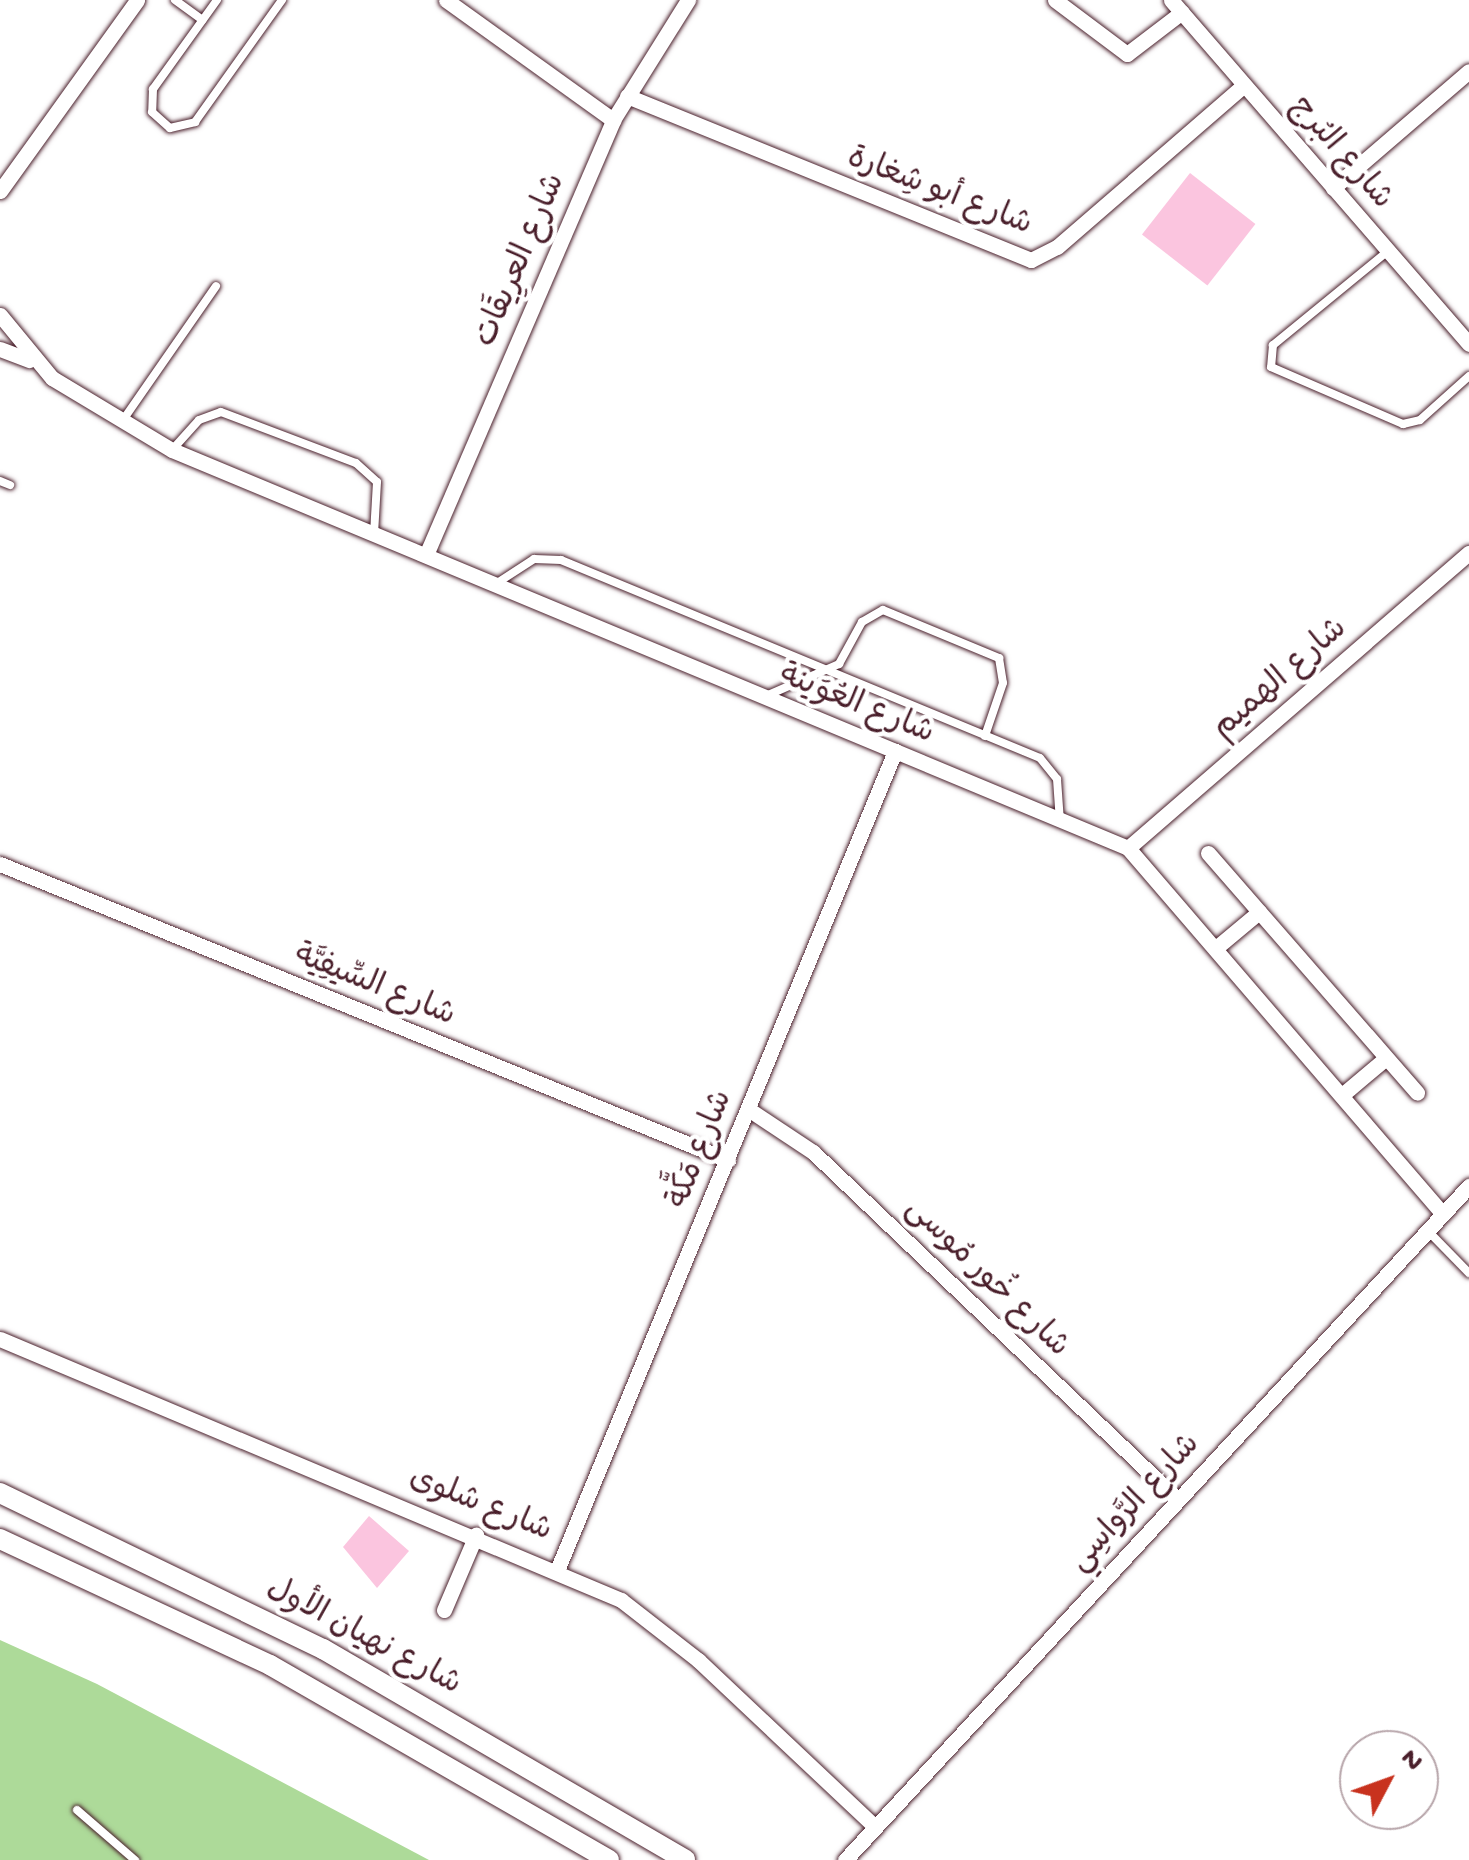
<!DOCTYPE html>
<meta charset="utf-8">
<style>
body{margin:0}
#map{position:relative;width:1469px;height:1860px;overflow:hidden;background:#fff;font-family:"Gochi Hand","Playpen Sans Arabic",sans-serif}
div>[style]{position:absolute}
.green>*{inset:0;background:#adda99}
.building>*{inset:0;background:#fbc5df;transform-origin:0 0}
.roads{filter:drop-shadow(0 0 2px #4a1f2b) drop-shadow(0 0 2px #4a1f2b)}
.service>*{height:8px;margin:-4px;padding:0 4px;transform-origin:4px;border-radius:4px;background:#fff}
.minor>*{height:15px;margin:-7.5px;padding:0 7.5px;transform-origin:7.5px;border-radius:7.5px;background:#fff}
.secondary>*{height:20px;margin:-10px;padding:0 10px;transform-origin:10px;border-radius:10px;background:#fff}
span{translate:-50% -50%;white-space:nowrap;text-align:center;line-height:1.15;-webkit-text-stroke:9px #fff;paint-order:stroke}
.street-label{font-size:32px;color:#4a1f2b}
.north{position:absolute;left:1339px;top:1730px;width:100px;height:100px;box-sizing:border-box;background:#fff;border:2px solid #b7a5aa;border-radius:50%;rotate:49deg;font-size:28px;font-weight:700;line-height:40px;text-align:center;color:#4a1f2b}
.north::after{content:'';display:block;margin:auto;width:35px;height:45px;background:#c8321e;clip-path:polygon(50% 0,100% 100%,50% 72%,0 100%)}
</style>
<div id="map">
<div class="green">
<i style="clip-path:polygon(0 1640px,97px 1684px,429px 1860px,0 1860px)"></i>
</div>
<div class="building">
<i style="left:1190px;top:173px;width:83px;height:78px;rotate:38deg"></i>
<i style="clip-path:polygon(369px 1516px,409px 1551px,377px 1588px,343px 1547px)"></i>
</div>
<div class="roads">
<div class="service">
<i style="left:175px;top:0;width:34px;rotate:36deg"></i>
<i style="left:217px;top:0;width:110px;rotate:125.7deg"></i>
<i style="left:153px;top:89px;width:23px;rotate:92deg"></i>
<i style="left:152px;top:112px;width:24px;rotate:42deg"></i>
<i style="left:170px;top:128px;width:26px;rotate:-13deg"></i>
<i style="left:195px;top:122px;width:150px;rotate:-54.5deg"></i>
<i style="left:1388px;top:251px;width:149px;rotate:140.7deg"></i>
<i style="left:1273px;top:345px;width:22px;rotate:95deg"></i>
<i style="left:1271px;top:367px;width:144px;rotate:23.4deg"></i>
<i style="left:1403px;top:424px;width:17px;rotate:-13deg"></i>
<i style="left:1420px;top:420px;width:66px;rotate:-41.9deg"></i>
<i style="left:123px;top:420px;width:163px;rotate:-55.2deg"></i>
<i style="left:172px;top:450px;width:40px;rotate:-48deg"></i>
<i style="left:199px;top:420px;width:23px;rotate:-20deg"></i>
<i style="left:221px;top:412px;width:144px;rotate:20.7deg"></i>
<i style="left:356px;top:463px;width:28px;rotate:42deg"></i>
<i style="left:377px;top:482px;width:52px;rotate:93.3deg"></i>
<i style="left:0;top:481px;width:11px;rotate:22deg"></i>
<i style="left:494px;top:585px;width:48px;rotate:-33deg"></i>
<i style="left:534px;top:559px;width:27px;rotate:2deg"></i>
<i style="left:561px;top:560px;width:518px;rotate:22.46deg"></i>
<i style="left:1040px;top:758px;width:27px;rotate:51deg"></i>
<i style="left:1057px;top:779px;width:39px;rotate:86deg"></i>
<i style="left:766px;top:696px;width:80px;rotate:-23.7deg"></i>
<i style="left:839px;top:664px;width:48px;rotate:-61.3deg"></i>
<i style="left:862px;top:622px;width:24px;rotate:-30deg"></i>
<i style="left:883px;top:610px;width:126px;rotate:22.5deg"></i>
<i style="left:999px;top:658px;width:25px;rotate:81deg"></i>
<i style="left:1003px;top:683px;width:56px;rotate:108.8deg"></i>
<i style="left:1428px;top:1231px;width:59px;rotate:45.7deg"></i>
<i style="left:77px;top:1810px;width:77px;rotate:40.8deg"></i>
</div>
<div class="minor">
<i style="left:446px;top:0;width:206px;rotate:35.7deg"></i>
<i style="left:1055px;top:0;width:90px;rotate:36.9deg"></i>
<i style="left:1127px;top:54px;width:69px;rotate:-37.4deg"></i>
<i style="left:1171px;top:0;width:455px;rotate:49.1deg"></i>
<i style="left:627px;top:96px;width:436px;rotate:22.1deg"></i>
<i style="left:1031px;top:260px;width:29px;rotate:-27deg"></i>
<i style="left:1057px;top:247px;width:247px;rotate:-40.9deg"></i>
<i style="left:1333px;top:188px;width:179px;rotate:-40.7deg"></i>
<i style="left:0;top:191px;width:235px;rotate:-54.3deg"></i>
<i style="left:0;top:315px;width:82px;rotate:50.5deg"></i>
<i style="left:52px;top:378px;width:140px;rotate:31deg"></i>
<i style="left:172px;top:450px;width:1036px;rotate:22.6deg"></i>
<i style="left:1128px;top:848px;width:483px;rotate:49.3deg"></i>
<i style="left:0;top:349px;width:31px;rotate:21deg"></i>
<i style="left:426px;top:555px;width:473px;rotate:-66.7deg"></i>
<i style="left:613px;top:120px;width:142px;rotate:-58deg"></i>
<i style="left:1128px;top:848px;width:451px;rotate:-40.9deg"></i>
<i style="left:1208px;top:853px;width:318px;rotate:48.9deg"></i>
<i style="left:0;top:864px;width:786px;rotate:22.13deg"></i>
<i style="left:1217px;top:947px;width:55px;rotate:-39.8deg"></i>
<i style="left:1342px;top:1095px;width:57px;rotate:-40.1deg"></i>
<i style="left:748px;top:1109px;width:78px;rotate:33.5deg"></i>
<i style="left:813px;top:1152px;width:503px;rotate:43.63deg"></i>
<i style="left:0;top:1339px;width:674px;rotate:22.8deg"></i>
<i style="left:621px;top:1600px;width:98px;rotate:37.9deg"></i>
<i style="left:698px;top:1660px;width:243px;rotate:43.3deg"></i>
<i style="left:558px;top:1568px;width:884px;rotate:-67.58deg"></i>
<i style="left:444px;top:1610px;width:82px;rotate:-66.9deg"></i>
<i style="left:845px;top:1860px;width:919px;rotate:-47.21deg"></i>
</div>
<div class="secondary">
<i style="left:0;top:1493px;width:359px;rotate:25.8deg"></i>
<i style="left:323px;top:1649px;width:419px;rotate:30.2deg"></i>
<i style="left:0;top:1539px;width:298px;rotate:25deg"></i>
<i style="left:270px;top:1665px;width:391px;rotate:29.9deg"></i>
</div>
</div>
<div class="street-label">
<span style="left:1340px;top:154px;rotate:49deg">شارع البُرج</span>
<span style="left:939px;top:193px;rotate:21deg">شارع أبو شِغارة</span>
<span style="left:522px;top:261px;rotate:-67deg">شارع العرِيقَات</span>
<span style="left:1281px;top:680px;rotate:-41deg">شارع الهميم</span>
<span style="left:856px;top:706px;rotate:22deg">شارع العُوَينة</span>
<span style="left:374px;top:987px;rotate:22deg">شارع السِّيفِيَّة</span>
<span style="left:702px;top:1150px;rotate:-68deg">شارع مَكَّة</span>
<span style="left:986px;top:1279px;rotate:44deg">شارع خُور مُوسى</span>
<span style="left:1136px;top:1504px;rotate:-47deg">شارع الرَّواسِي</span>
<span style="left:480px;top:1506px;rotate:22deg">شارع شلوى</span>
<span style="left:363px;top:1638px;rotate:28deg">شارع نهيان الأول</span>
</div>
<div class="north">N</div>
</div>
